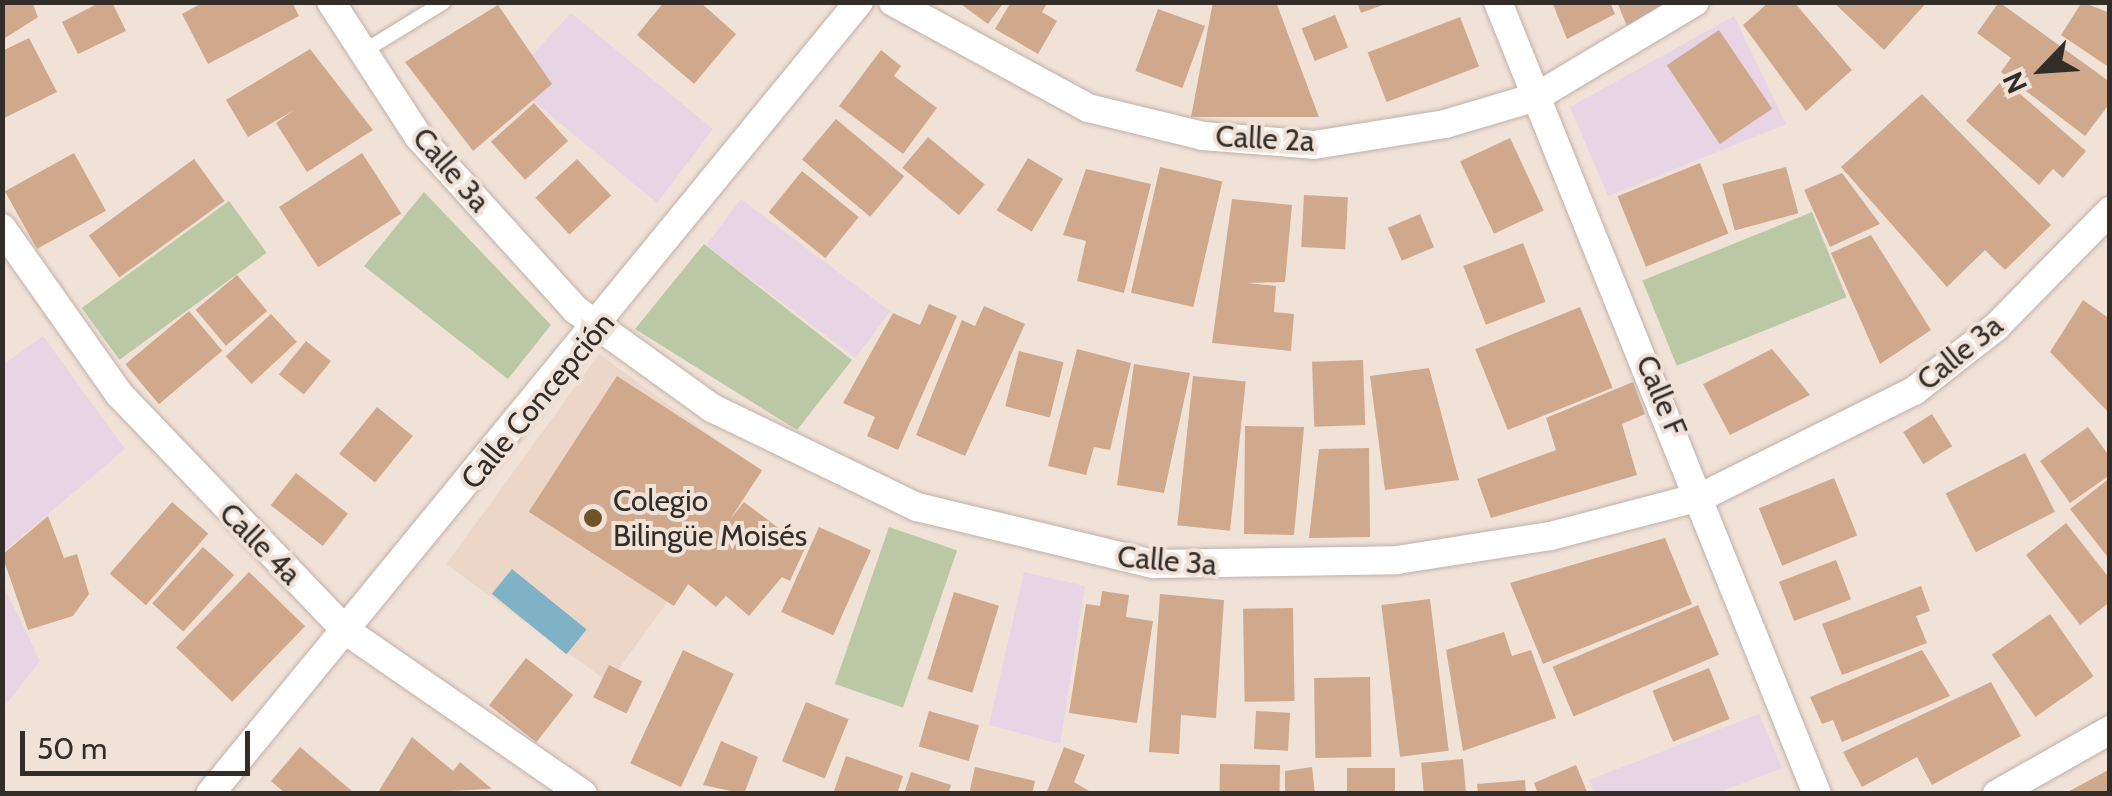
<!DOCTYPE html>
<meta charset="utf-8">
<style>
body{margin:0}
#map{position:relative;width:2112px;height:796px;overflow:hidden;background:#f1e2d8;font-family:Cabin,sans-serif}
div>[style]{position:absolute}
.built>*{inset:0;background:#ebd6c8;transform-origin:0 0}
.industrial>*{inset:0;background:#e7d4e5;transform-origin:0 0}
.green>*{inset:0;background:#bbc8a5;transform-origin:0 0}
.water>*{inset:0;background:#7fb2c5;transform-origin:0 0}
.building>*{inset:0;background:#d0a88c;transform-origin:0 0}
.roads{filter:drop-shadow(0 0 2px #c0b1a8) drop-shadow(0 0 2px #c0b1a8)}
.service>*{height:14px;margin:-7px;padding:0 7px;transform-origin:7px;border-radius:7px;background:#fff}
.minor>*{height:28px;margin:-14px;padding:0 14px;transform-origin:14px;border-radius:14px;background:#fff}
.dots>*{width:28px;height:28px;translate:-50% -50%;box-sizing:border-box;border:5px solid #f1e2d8;border-radius:50%}
span{translate:-50% -50%;white-space:nowrap;text-align:center;line-height:1.15;-webkit-text-stroke:8px #f1e2d8;paint-order:stroke}
.street-label{font-size:30px;color:#322d29}
.poi-label{font-size:30px;color:#322d29}
.left{translate:0 -50%;text-align:left}
.frame{position:absolute;inset:0;border:5px solid #322d29;pointer-events:none}
.north{position:absolute;left:1992px;top:20px;width:100px;height:100px;-webkit-text-stroke:8px #f1e2d8;paint-order:stroke;rotate:245deg;font-size:28px;font-weight:700;line-height:40px;text-align:center;color:#322d29}
.north::after{content:'';display:block;margin:auto;width:35px;height:45px;background:#322d29;clip-path:polygon(50% 0,100% 100%,50% 72%,0 100%)}
.scale{position:absolute;left:20px;top:731px;width:230px;height:45px;box-sizing:border-box;border:5px solid #322d29;border-top:0;padding-left:12px;font-size:30px;line-height:35px;white-space:nowrap;color:#322d29;-webkit-text-stroke:8px #f1e2d8;paint-order:stroke}
</style>
<div id="map">
<div class="built">
<i style="left:599px;top:354px;width:201px;height:260px;rotate:36deg"></i>
</div>
<div class="industrial">
<i style="clip-path:polygon(571px 13px,713px 129px,657px 203px,532px 100px,551px 83px,532px 55px)"></i>
<i style="clip-path:polygon(1734px 16px,1786px 124px,1608px 196px,1570px 107px)"></i>
<i style="left:741px;top:199px;width:187px;height:58px;rotate:37deg"></i>
<i style="clip-path:polygon(43px 336px,125px 449px,3px 552px,3px 365px)"></i>
<i style="clip-path:polygon(1024px 572px,1085px 586px,1060px 744px,989px 725px)"></i>
<i style="clip-path:polygon(2px 583px,40px 661px,3px 708px,2px 708px)"></i>
<i style="clip-path:polygon(1759px 714px,1782px 768px,1718px 793px,1594px 793px,1589px 780px)"></i>
</div>
<div class="green">
<i style="clip-path:polygon(424px 192px,551px 325px,508px 379px,364px 266px)"></i>
<i style="left:229px;top:201px;width:64px;height:182px;rotate:54deg"></i>
<i style="left:1812px;top:212px;width:92px;height:183px;rotate:68deg"></i>
<i style="clip-path:polygon(704px 244px,852px 360px,797px 430px,635px 329px)"></i>
<i style="left:889px;top:527px;width:72px;height:166px;rotate:19deg"></i>
</div>
<div class="water">
<i style="left:512px;top:569px;width:96px;height:32px;rotate:39deg"></i>
</div>
<div class="building">
<i style="clip-path:polygon(2px 2px,32px 2px,38px 17px,2px 40px)"></i>
<i style="clip-path:polygon(101px 2px,112px 2px,126px 31px,78px 54px,62px 22px)"></i>
<i style="clip-path:polygon(204px 2px,292px 2px,299px 16px,208px 64px,182px 14px)"></i>
<i style="clip-path:polygon(664px 2px,700px 2px,736px 34px,694px 84px,637px 35px)"></i>
<i style="clip-path:polygon(958px 2px,1004px 2px,988px 24px)"></i>
<i style="clip-path:polygon(1011px 2px,1048px 2px,1042px 12px,1057px 21px,1038px 54px,995px 29px)"></i>
<i style="clip-path:polygon(1213px 2px,1276px 2px,1319px 117px,1191px 117px)"></i>
<i style="clip-path:polygon(1357px 2px,1388px 2px,1388px 3px,1361px 13px)"></i>
<i style="clip-path:polygon(1552px 2px,1610px 2px,1615px 14px,1567px 39px)"></i>
<i style="clip-path:polygon(1617px 2px,1682px 2px,1629px 31px)"></i>
<i style="clip-path:polygon(1769px 2px,1794px 2px,1852px 70px,1806px 111px,1743px 25px)"></i>
<i style="clip-path:polygon(1833px 2px,1927px 2px,1884px 50px)"></i>
<i style="clip-path:polygon(1999px 2px,2110px 82px,2110px 103px,2085px 136px,2001px 72px,2011px 58px,1977px 33px)"></i>
<i style="clip-path:polygon(2082px 2px,2110px 13px,2110px 68px,2061px 35px)"></i>
<i style="clip-path:polygon(498px 5px,552px 84px,473px 151px,405px 62px)"></i>
<i style="left:1158px;top:9px;width:50px;height:66px;rotate:20deg"></i>
<i style="left:1335px;top:15px;width:35px;height:36px;rotate:68deg"></i>
<i style="left:1460px;top:17px;width:53px;height:99px;rotate:69deg"></i>
<i style="left:1719px;top:30px;width:95px;height:63px;rotate:56deg"></i>
<i style="clip-path:polygon(29px 38px,57px 92px,2px 119px,2px 51px)"></i>
<i style="clip-path:polygon(310px 49px,373px 130px,307px 172px,276px 123px,294px 110px,248px 137px,226px 100px)"></i>
<i style="clip-path:polygon(881px 50px,901px 66px,894px 76px,937px 108px,903px 154px,839px 106px)"></i>
<i style="clip-path:polygon(2003px 79px,2086px 151px,2063px 178px,2053px 169px,2039px 185px,1966px 121px)"></i>
<i style="clip-path:polygon(1922px 94px,2051px 225px,2005px 270px,1985px 250px,1947px 287px,1841px 167px)"></i>
<i style="left:534px;top:103px;width:51px;height:58px;rotate:48deg"></i>
<i style="left:836px;top:119px;width:89px;height:53px;rotate:40deg"></i>
<i style="left:928px;top:137px;width:74px;height:40px;rotate:40deg"></i>
<i style="left:1510px;top:138px;width:80px;height:55px;rotate:65deg"></i>
<i style="left:74px;top:153px;width:66px;height:79px;rotate:61deg"></i>
<i style="left:362px;top:153px;width:72px;height:99px;rotate:57deg"></i>
<i style="left:1028px;top:158px;width:41px;height:61px;rotate:31deg"></i>
<i style="left:194px;top:159px;width:52px;height:130px;rotate:54deg"></i>
<i style="left:577px;top:159px;width:50px;height:57px;rotate:47deg"></i>
<i style="left:1700px;top:163px;width:76px;height:89px;rotate:68deg"></i>
<i style="left:1160px;top:167px;width:64px;height:129px;rotate:13deg"></i>
<i style="left:1786px;top:167px;width:48px;height:66px;rotate:75deg"></i>
<i style="clip-path:polygon(1086px 169px,1151px 184px,1124px 293px,1077px 281px,1086px 241px,1063px 235px)"></i>
<i style="left:802px;top:171px;width:73px;height:53px;rotate:39deg"></i>
<i style="clip-path:polygon(1842px 173px,1880px 224px,1830px 247px,1804px 190px)"></i>
<i style="left:1304px;top:195px;width:44px;height:52px;rotate:3deg"></i>
<i style="clip-path:polygon(1232px 199px,1292px 205px,1285px 282px,1247px 283px,1276px 286px,1274px 312px,1294px 314px,1291px 351px,1212px 343px)"></i>
<i style="left:1420px;top:214px;width:36px;height:35px;rotate:67deg"></i>
<i style="clip-path:polygon(1871px 235px,1931px 330px,1880px 364px,1831px 253px)"></i>
<i style="left:1523px;top:243px;width:63px;height:64px;rotate:69deg"></i>
<i style="left:237px;top:275px;width:47px;height:54px;rotate:50deg"></i>
<i style="clip-path:polygon(2083px 300px,2110px 319px,2110px 414px,2050px 352px)"></i>
<i style="clip-path:polygon(929px 304px,957px 316px,898px 450px,867px 436px,875px 417px,843px 403px,893px 313px,920px 325px)"></i>
<i style="clip-path:polygon(984px 306px,1025px 324px,965px 456px,916px 435px,962px 320px,975px 326px)"></i>
<i style="left:1580px;top:307px;width:87px;height:113px;rotate:68deg"></i>
<i style="left:189px;top:311px;width:52px;height:83px;rotate:50deg"></i>
<i style="left:271px;top:314px;width:38px;height:62px;rotate:47deg"></i>
<i style="left:306px;top:341px;width:32px;height:43px;rotate:39deg"></i>
<i style="clip-path:polygon(1077px 349px,1131px 363px,1110px 450px,1094px 447px,1086px 475px,1048px 466px)"></i>
<i style="clip-path:polygon(1772px 349px,1810px 395px,1730px 435px,1703px 384px)"></i>
<i style="left:1019px;top:351px;width:46px;height:57px;rotate:14deg"></i>
<i style="left:1363px;top:360px;width:65px;height:51px;rotate:88deg"></i>
<i style="clip-path:polygon(1134px 364px,1190px 373px,1164px 493px,1117px 485px)"></i>
<i style="clip-path:polygon(1429px 368px,1459px 480px,1385px 490px,1370px 376px)"></i>
<i style="left:617px;top:376px;width:173px;height:162px;rotate:33deg"></i>
<i style="left:1193px;top:376px;width:53px;height:150px;rotate:6deg"></i>
<i style="clip-path:polygon(1633px 382px,1645px 414px,1622px 424px,1637px 475px,1491px 518px,1477px 479px,1556px 450px,1546px 418px)"></i>
<i style="left:377px;top:407px;width:46px;height:60px;rotate:39deg"></i>
<i style="left:1932px;top:414px;width:38px;height:34px;rotate:58deg"></i>
<i style="clip-path:polygon(1245px 426px,1304px 427px,1294px 535px,1244px 534px)"></i>
<i style="clip-path:polygon(2088px 427px,2110px 457px,2110px 475px,2070px 503px,2040px 461px)"></i>
<i style="clip-path:polygon(1369px 448px,1370px 537px,1309px 538px,1319px 449px)"></i>
<i style="left:2025px;top:453px;width:66px;height:89px;rotate:63deg"></i>
<i style="left:296px;top:473px;width:66px;height:41px;rotate:38deg"></i>
<i style="left:1834px;top:478px;width:62px;height:81px;rotate:68deg"></i>
<i style="clip-path:polygon(2110px 478px,2110px 560px,2070px 509px)"></i>
<i style="left:172px;top:502px;width:48px;height:95px;rotate:41deg"></i>
<i style="clip-path:polygon(744px 502px,805px 548px,790px 581px,782px 577px,749px 616px,726px 596px,716px 607px,682px 579px)"></i>
<i style="clip-path:polygon(48px 516px,64px 558px,77px 554px,89px 594px,73px 616px,28px 630px,2px 555px)"></i>
<i style="clip-path:polygon(2066px 523px,2110px 579px,2110px 602px,2080px 625px,2026px 555px)"></i>
<i style="left:819px;top:527px;width:57px;height:93px;rotate:24deg"></i>
<i style="clip-path:polygon(1665px 538px,1692px 604px,1543px 664px,1510px 583px)"></i>
<i style="left:203px;top:547px;width:42px;height:76px;rotate:42deg"></i>
<i style="left:1836px;top:560px;width:42px;height:61px;rotate:69deg"></i>
<i style="left:249px;top:572px;width:78px;height:105px;rotate:44deg"></i>
<i style="clip-path:polygon(1921px 586px,1930px 611px,1916px 616px,1927px 643px,1842px 675px,1822px 624px)"></i>
<i style="clip-path:polygon(1102px 591px,1129px 595px,1126px 617px,1153px 621px,1137px 723px,1069px 713px,1086px 604px,1100px 606px)"></i>
<i style="left:954px;top:592px;width:47px;height:91px;rotate:17deg"></i>
<i style="clip-path:polygon(1160px 594px,1224px 600px,1216px 718px,1181px 715px,1179px 754px,1149px 752px)"></i>
<i style="left:1430px;top:599px;width:153px;height:49px;rotate:83deg"></i>
<i style="left:1698px;top:605px;width:54px;height:158px;rotate:67deg"></i>
<i style="left:1293px;top:608px;width:93px;height:50px;rotate:89deg"></i>
<i style="left:2050px;top:614px;width:76px;height:71px;rotate:55deg"></i>
<i style="clip-path:polygon(1504px 632px,1512px 656px,1531px 650px,1556px 718px,1463px 751px,1446px 650px)"></i>
<i style="left:683px;top:650px;width:56px;height:125px;rotate:25deg"></i>
<i style="clip-path:polygon(1922px 650px,1950px 696px,1842px 742px,1833px 720px,1822px 724px,1810px 697px)"></i>
<i style="left:526px;top:658px;width:60px;height:60px;rotate:38deg"></i>
<i style="left:609px;top:665px;width:37px;height:36px;rotate:26deg"></i>
<i style="left:1709px;top:668px;width:55px;height:61px;rotate:68deg"></i>
<i style="left:1370px;top:677px;width:80px;height:56px;rotate:89deg"></i>
<i style="clip-path:polygon(1991px 682px,2021px 736px,1932px 785px,1917px 757px,1862px 787px,1843px 752px)"></i>
<i style="left:806px;top:702px;width:46px;height:64px;rotate:22deg"></i>
<i style="left:929px;top:711px;width:52px;height:37px;rotate:16deg"></i>
<i style="left:1256px;top:711px;width:34px;height:38px;rotate:3deg"></i>
<i style="clip-path:polygon(412px 737px,453px 771px,460px 762px,492px 789px,377px 794px)"></i>
<i style="clip-path:polygon(721px 741px,758px 757px,744px 794px,703px 785px)"></i>
<i style="clip-path:polygon(300px 747px,352px 791px,350px 794px,286px 794px,271px 781px)"></i>
<i style="clip-path:polygon(1064px 747px,1085px 755px,1074px 782px,1094px 794px,1046px 794px)"></i>
<i style="clip-path:polygon(846px 756px,903px 776px,897px 794px,833px 794px)"></i>
<i style="left:1463px;top:759px;width:35px;height:42px;rotate:85deg"></i>
<i style="left:1220px;top:764px;width:60px;height:30px;rotate:1deg"></i>
<i style="clip-path:polygon(1576px 765px,1588px 794px,1538px 794px,1534px 783px)"></i>
<i style="clip-path:polygon(975px 767px,1035px 781px,1032px 794px,969px 794px)"></i>
<i style="clip-path:polygon(1312px 767px,1315px 794px,1285px 794px,1285px 771px)"></i>
<i style="left:1395px;top:768px;width:26px;height:48px;rotate:90deg"></i>
<i style="clip-path:polygon(2110px 769px,2110px 794px,2064px 794px)"></i>
<i style="clip-path:polygon(911px 772px,951px 785px,948px 794px,904px 794px)"></i>
<i style="clip-path:polygon(1525px 780px,1526px 794px,1478px 794px,1477px 784px)"></i>
</div>
<div class="roads">
<div class="service">
<i style="left:361px;top:53px;width:97px;rotate:-31.6deg"></i>
</div>
<div class="minor">
<i style="left:331px;top:2px;width:160px;rotate:57deg"></i>
<i style="left:418px;top:136px;width:235px;rotate:47.8deg"></i>
<i style="left:576px;top:310px;width:168px;rotate:35.8deg"></i>
<i style="left:712px;top:408px;width:228px;rotate:25.8deg"></i>
<i style="left:917px;top:507px;width:243px;rotate:13.6deg"></i>
<i style="left:1153px;top:564px;width:244px;rotate:-0.9deg"></i>
<i style="left:1397px;top:560px;width:156px;rotate:-8.9deg"></i>
<i style="left:1551px;top:536px;width:157px;rotate:-14.7deg"></i>
<i style="left:1703px;top:496px;width:236px;rotate:-26.5deg"></i>
<i style="left:1914px;top:391px;width:104px;rotate:-38deg"></i>
<i style="left:1996px;top:327px;width:163px;rotate:-45.5deg"></i>
<i style="left:893px;top:2px;width:222px;rotate:28.5deg"></i>
<i style="left:1088px;top:108px;width:118px;rotate:13.7deg"></i>
<i style="left:1203px;top:136px;width:111px;rotate:4.6deg"></i>
<i style="left:1314px;top:145px;width:133px;rotate:-9.1deg"></i>
<i style="left:1445px;top:124px;width:95px;rotate:-16.5deg"></i>
<i style="left:1536px;top:97px;width:185px;rotate:-30.9deg"></i>
<i style="left:1498px;top:2px;width:854px;rotate:68.06deg"></i>
<i style="left:2px;top:228px;width:203px;rotate:54.8deg"></i>
<i style="left:119px;top:394px;width:327px;rotate:46.2deg"></i>
<i style="left:345px;top:630px;width:289px;rotate:34.6deg"></i>
<i style="left:210px;top:794px;width:1024px;rotate:-50.67deg"></i>
<i style="left:1997px;top:794px;width:130px;rotate:-29.5deg"></i>
</div>
</div>
<div class="dots">
<i style="left:593px;top:518px;background:#715328"></i>
</div>
<div class="street-label">
<span style="left:1265px;top:139px;rotate:3deg">Calle 2a</span>
<span style="left:451px;top:170px;rotate:49deg">Calle 3a</span>
<span style="left:1960px;top:353px;rotate:-39deg">Calle 3a</span>
<span style="left:1661px;top:396px;rotate:67deg">Calle F</span>
<span style="left:538px;top:401px;rotate:-50deg">Calle Concepción</span>
<span style="left:260px;top:544px;rotate:45deg">Calle 4a</span>
<span style="left:1167px;top:561px;rotate:5deg">Calle 3a</span>
</div>
<div class="poi-label">
<span class="left" style="left:613px;top:518px">Colegio<br>Bilingüe Moisés</span>
</div>
<div class="frame"></div>
<div class="north">N</div>
<div class="scale">50 m</div>
</div>
